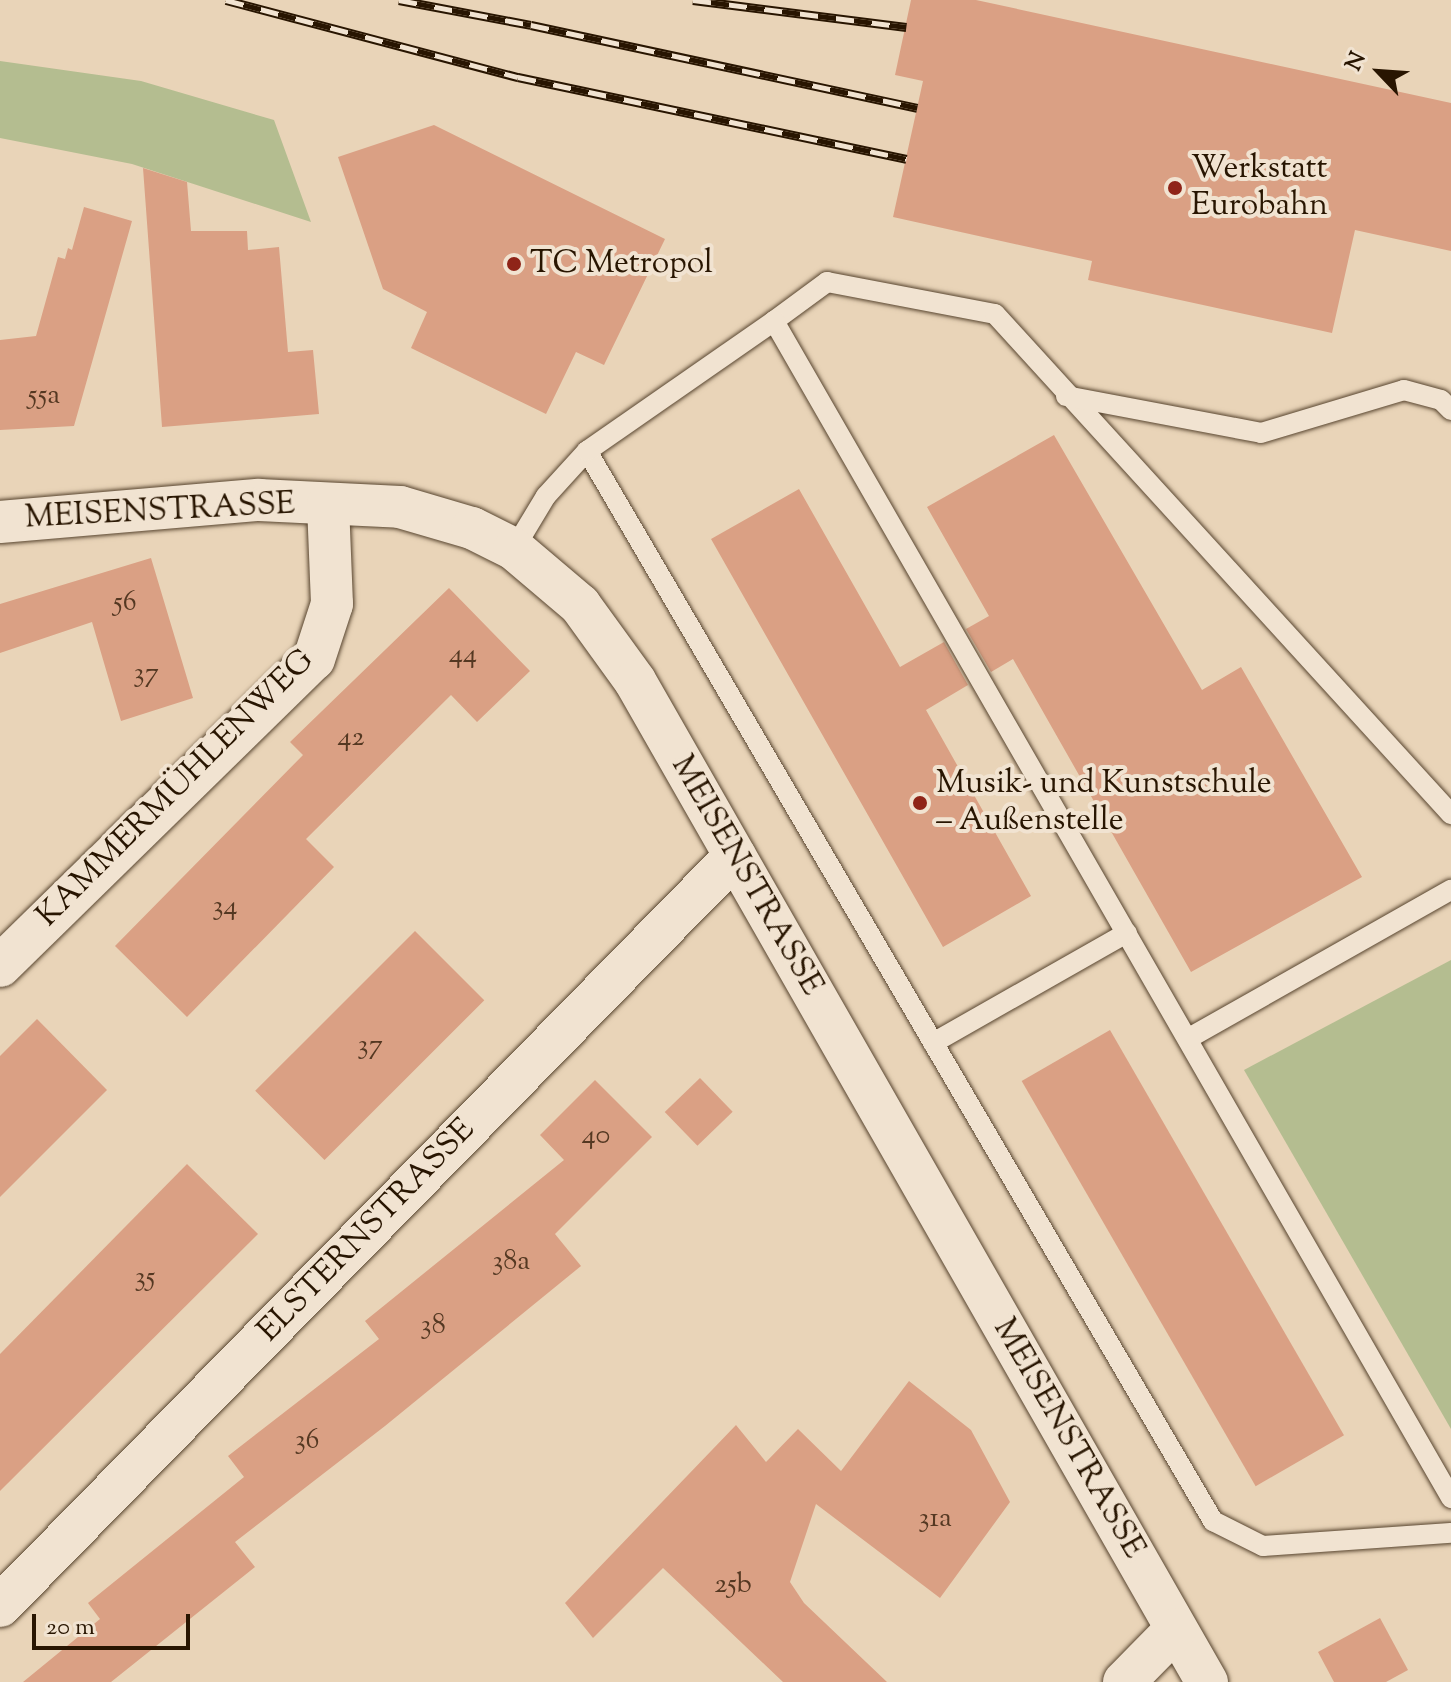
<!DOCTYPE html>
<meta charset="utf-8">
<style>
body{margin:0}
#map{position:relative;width:1451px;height:1682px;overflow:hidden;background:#e9d4b8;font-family:"Sorts Mill Goudy",serif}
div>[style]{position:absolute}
.green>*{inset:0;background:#b4bd90}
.building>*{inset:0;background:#daa084;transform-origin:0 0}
.roads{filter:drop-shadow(0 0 2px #58452f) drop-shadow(0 0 2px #58452f)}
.lane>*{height:20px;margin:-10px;padding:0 10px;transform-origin:10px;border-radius:10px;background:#f1e3d1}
.street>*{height:42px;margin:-21px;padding:0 21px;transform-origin:21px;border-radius:21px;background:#f1e3d1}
.rail>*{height:9px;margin-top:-4.5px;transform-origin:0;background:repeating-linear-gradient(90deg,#f1e3d1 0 18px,#281501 0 36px);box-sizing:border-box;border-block:2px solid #281501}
.dots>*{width:22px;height:22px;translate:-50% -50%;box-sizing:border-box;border:4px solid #f1e3d1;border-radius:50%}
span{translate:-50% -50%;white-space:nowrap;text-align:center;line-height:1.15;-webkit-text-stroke:8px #f1e3d1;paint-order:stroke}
.number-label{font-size:28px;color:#543822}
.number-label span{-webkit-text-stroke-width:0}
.poi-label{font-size:32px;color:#281501}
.left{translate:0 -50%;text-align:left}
.street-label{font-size:32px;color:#281501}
.north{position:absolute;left:1339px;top:32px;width:80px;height:80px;-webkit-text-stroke:6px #f1e3d1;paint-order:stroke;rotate:295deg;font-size:22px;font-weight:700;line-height:32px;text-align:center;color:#281501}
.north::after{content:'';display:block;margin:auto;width:28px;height:36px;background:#281501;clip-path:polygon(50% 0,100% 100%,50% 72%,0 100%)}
.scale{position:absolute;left:32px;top:1614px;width:158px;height:36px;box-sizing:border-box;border:4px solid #281501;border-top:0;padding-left:10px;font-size:24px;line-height:28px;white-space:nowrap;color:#281501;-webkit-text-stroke:6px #f1e3d1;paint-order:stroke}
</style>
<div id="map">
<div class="green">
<i style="clip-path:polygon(0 61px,141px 81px,274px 120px,311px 222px,132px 164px,0 138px)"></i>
<i style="clip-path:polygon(1451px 960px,1451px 1429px,1244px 1070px)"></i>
</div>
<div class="building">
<i style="clip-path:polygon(911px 0,976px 0,1451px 103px,1451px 251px,1355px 230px,1332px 333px,1088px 280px,1092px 261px,893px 217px,923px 81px,895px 75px)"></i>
<i style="clip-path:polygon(434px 125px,665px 239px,604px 365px,576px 352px,546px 414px,411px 348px,427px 312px,383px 289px,338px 157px)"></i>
<i style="clip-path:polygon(143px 168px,187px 182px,191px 231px,247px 231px,248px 250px,279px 247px,288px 352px,313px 350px,319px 414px,162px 427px)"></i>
<i style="clip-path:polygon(84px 207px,132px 221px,74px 426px,0 430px,0 340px,36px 336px,58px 257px,65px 259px,68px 248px,72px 250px)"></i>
<i style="clip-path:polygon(1054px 435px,1202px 690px,1241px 667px,1362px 877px,1191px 972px,1013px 659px,991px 672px,966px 629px,989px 616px,927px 507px)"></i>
<i style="clip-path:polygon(799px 489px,900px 667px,944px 642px,968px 685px,926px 710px,1031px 896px,943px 947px,711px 539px)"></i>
<i style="clip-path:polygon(151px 558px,193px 698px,121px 721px,92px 622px,0 653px,0 604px)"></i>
<i style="clip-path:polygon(449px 588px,530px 671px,477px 722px,451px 695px,306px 839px,334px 867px,187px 1017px,115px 946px,303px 755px,290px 742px)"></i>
<i style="left:415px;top:931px;width:98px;height:226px;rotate:45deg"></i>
<i style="clip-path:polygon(37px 1019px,107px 1090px,0 1197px,0 1056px)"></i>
<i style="left:1110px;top:1030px;width:468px;height:102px;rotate:60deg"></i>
<i style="left:700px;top:1078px;width:47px;height:49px;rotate:46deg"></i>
<i style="clip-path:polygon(595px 1080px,652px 1137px,555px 1234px,581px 1266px,385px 1426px,235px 1542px,255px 1567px,111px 1682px,23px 1682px,100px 1619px,88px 1603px,244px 1477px,228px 1456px,379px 1339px,365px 1321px,564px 1160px,540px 1135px)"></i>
<i style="clip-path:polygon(187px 1164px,258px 1234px,0 1491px,0 1354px)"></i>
<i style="clip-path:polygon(909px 1381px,971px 1430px,1010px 1502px,940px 1598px,816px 1504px,790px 1582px,804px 1603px,887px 1682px,783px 1682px,663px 1568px,593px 1638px,565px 1603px,736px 1425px,766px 1462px,798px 1429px,841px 1471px)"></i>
<i style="clip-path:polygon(1380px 1618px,1408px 1670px,1386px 1682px,1334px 1682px,1318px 1652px)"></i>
</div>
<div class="roads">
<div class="lane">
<i style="left:774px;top:321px;width:66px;rotate:-36.3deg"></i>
<i style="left:827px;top:282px;width:171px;rotate:10.8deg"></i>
<i style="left:995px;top:314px;width:677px;rotate:47.64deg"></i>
<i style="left:1066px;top:396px;width:198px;rotate:10.7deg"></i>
<i style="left:1261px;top:433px;width:149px;rotate:-16.7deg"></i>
<i style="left:1404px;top:390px;width:38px;rotate:15deg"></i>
<i style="left:1441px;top:400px;width:14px;rotate:45deg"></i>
<i style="left:587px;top:451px;width:1240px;rotate:59.67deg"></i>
<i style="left:1213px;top:1521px;width:56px;rotate:26.6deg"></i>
<i style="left:1263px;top:1546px;width:188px;rotate:-4deg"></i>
<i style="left:514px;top:549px;width:62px;rotate:-58.9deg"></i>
<i style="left:546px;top:496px;width:61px;rotate:-47.7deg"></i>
<i style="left:587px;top:451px;width:228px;rotate:-34.8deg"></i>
<i style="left:774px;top:321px;width:1358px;rotate:60.09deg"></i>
<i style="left:1189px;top:1038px;width:301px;rotate:-29.5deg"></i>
<i style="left:933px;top:1043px;width:223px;rotate:-29.6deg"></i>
</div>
<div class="street">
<i style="left:0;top:522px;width:260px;rotate:-4.9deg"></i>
<i style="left:259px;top:500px;width:141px;rotate:2.8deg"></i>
<i style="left:400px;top:507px;width:75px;rotate:16.3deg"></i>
<i style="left:472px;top:528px;width:47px;rotate:26.6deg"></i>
<i style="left:514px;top:549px;width:87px;rotate:40.3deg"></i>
<i style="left:580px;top:605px;width:94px;rotate:54.1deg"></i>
<i style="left:635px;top:681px;width:1153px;rotate:60.26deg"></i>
<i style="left:0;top:966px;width:439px;rotate:-44.4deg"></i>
<i style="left:314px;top:659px;width:58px;rotate:-71.9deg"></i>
<i style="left:332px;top:604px;width:100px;rotate:-92.3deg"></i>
<i style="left:0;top:1606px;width:1050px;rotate:-45.58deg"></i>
<i style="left:1124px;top:1682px;width:74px;rotate:-45.5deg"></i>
</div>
</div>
<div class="rail">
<i style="left:226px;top:0;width:302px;rotate:14.8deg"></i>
<i style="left:518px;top:77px;width:397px;rotate:11.9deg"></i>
<i style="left:399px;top:0;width:134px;rotate:10.7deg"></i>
<i style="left:531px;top:25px;width:395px;rotate:12.1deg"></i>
<i style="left:693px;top:0;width:215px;rotate:7.2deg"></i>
</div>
<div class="dots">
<i style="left:1175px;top:188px;background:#8f2418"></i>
<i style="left:514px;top:264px;background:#8f2418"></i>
<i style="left:920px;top:803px;background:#8f2418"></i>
</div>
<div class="number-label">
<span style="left:44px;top:396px">55a</span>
<span style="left:125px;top:603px">56</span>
<span style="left:463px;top:655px">44</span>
<span style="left:146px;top:674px">37</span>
<span style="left:351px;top:738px">42</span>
<span style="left:225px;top:907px">34</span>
<span style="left:370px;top:1046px">37</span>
<span style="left:596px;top:1136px">40</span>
<span style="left:511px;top:1262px">38a</span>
<span style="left:145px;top:1278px">35</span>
<span style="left:433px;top:1326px">38</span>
<span style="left:307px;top:1441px">36</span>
<span style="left:935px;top:1519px">31a</span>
<span style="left:733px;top:1585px">25b</span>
</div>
<div class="poi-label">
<span class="left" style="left:1191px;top:188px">Werkstatt<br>Eurobahn</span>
<span class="left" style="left:530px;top:264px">TC Metropol</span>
<span class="left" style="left:936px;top:803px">Musik- und Kunstschule<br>– Außenstelle</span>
</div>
<div class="street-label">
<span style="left:160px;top:512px;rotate:-3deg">MEISENSTRASSE</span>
<span style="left:176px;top:789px;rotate:-45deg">KAMMERMÜHLENWEG</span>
<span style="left:746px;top:876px;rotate:60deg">MEISENSTRASSE</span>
<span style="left:367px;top:1231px;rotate:-46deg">ELSTERNSTRASSE</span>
<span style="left:1068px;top:1439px;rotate:60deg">MEISENSTRASSE</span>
</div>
<div class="north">N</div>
<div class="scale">20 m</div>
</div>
